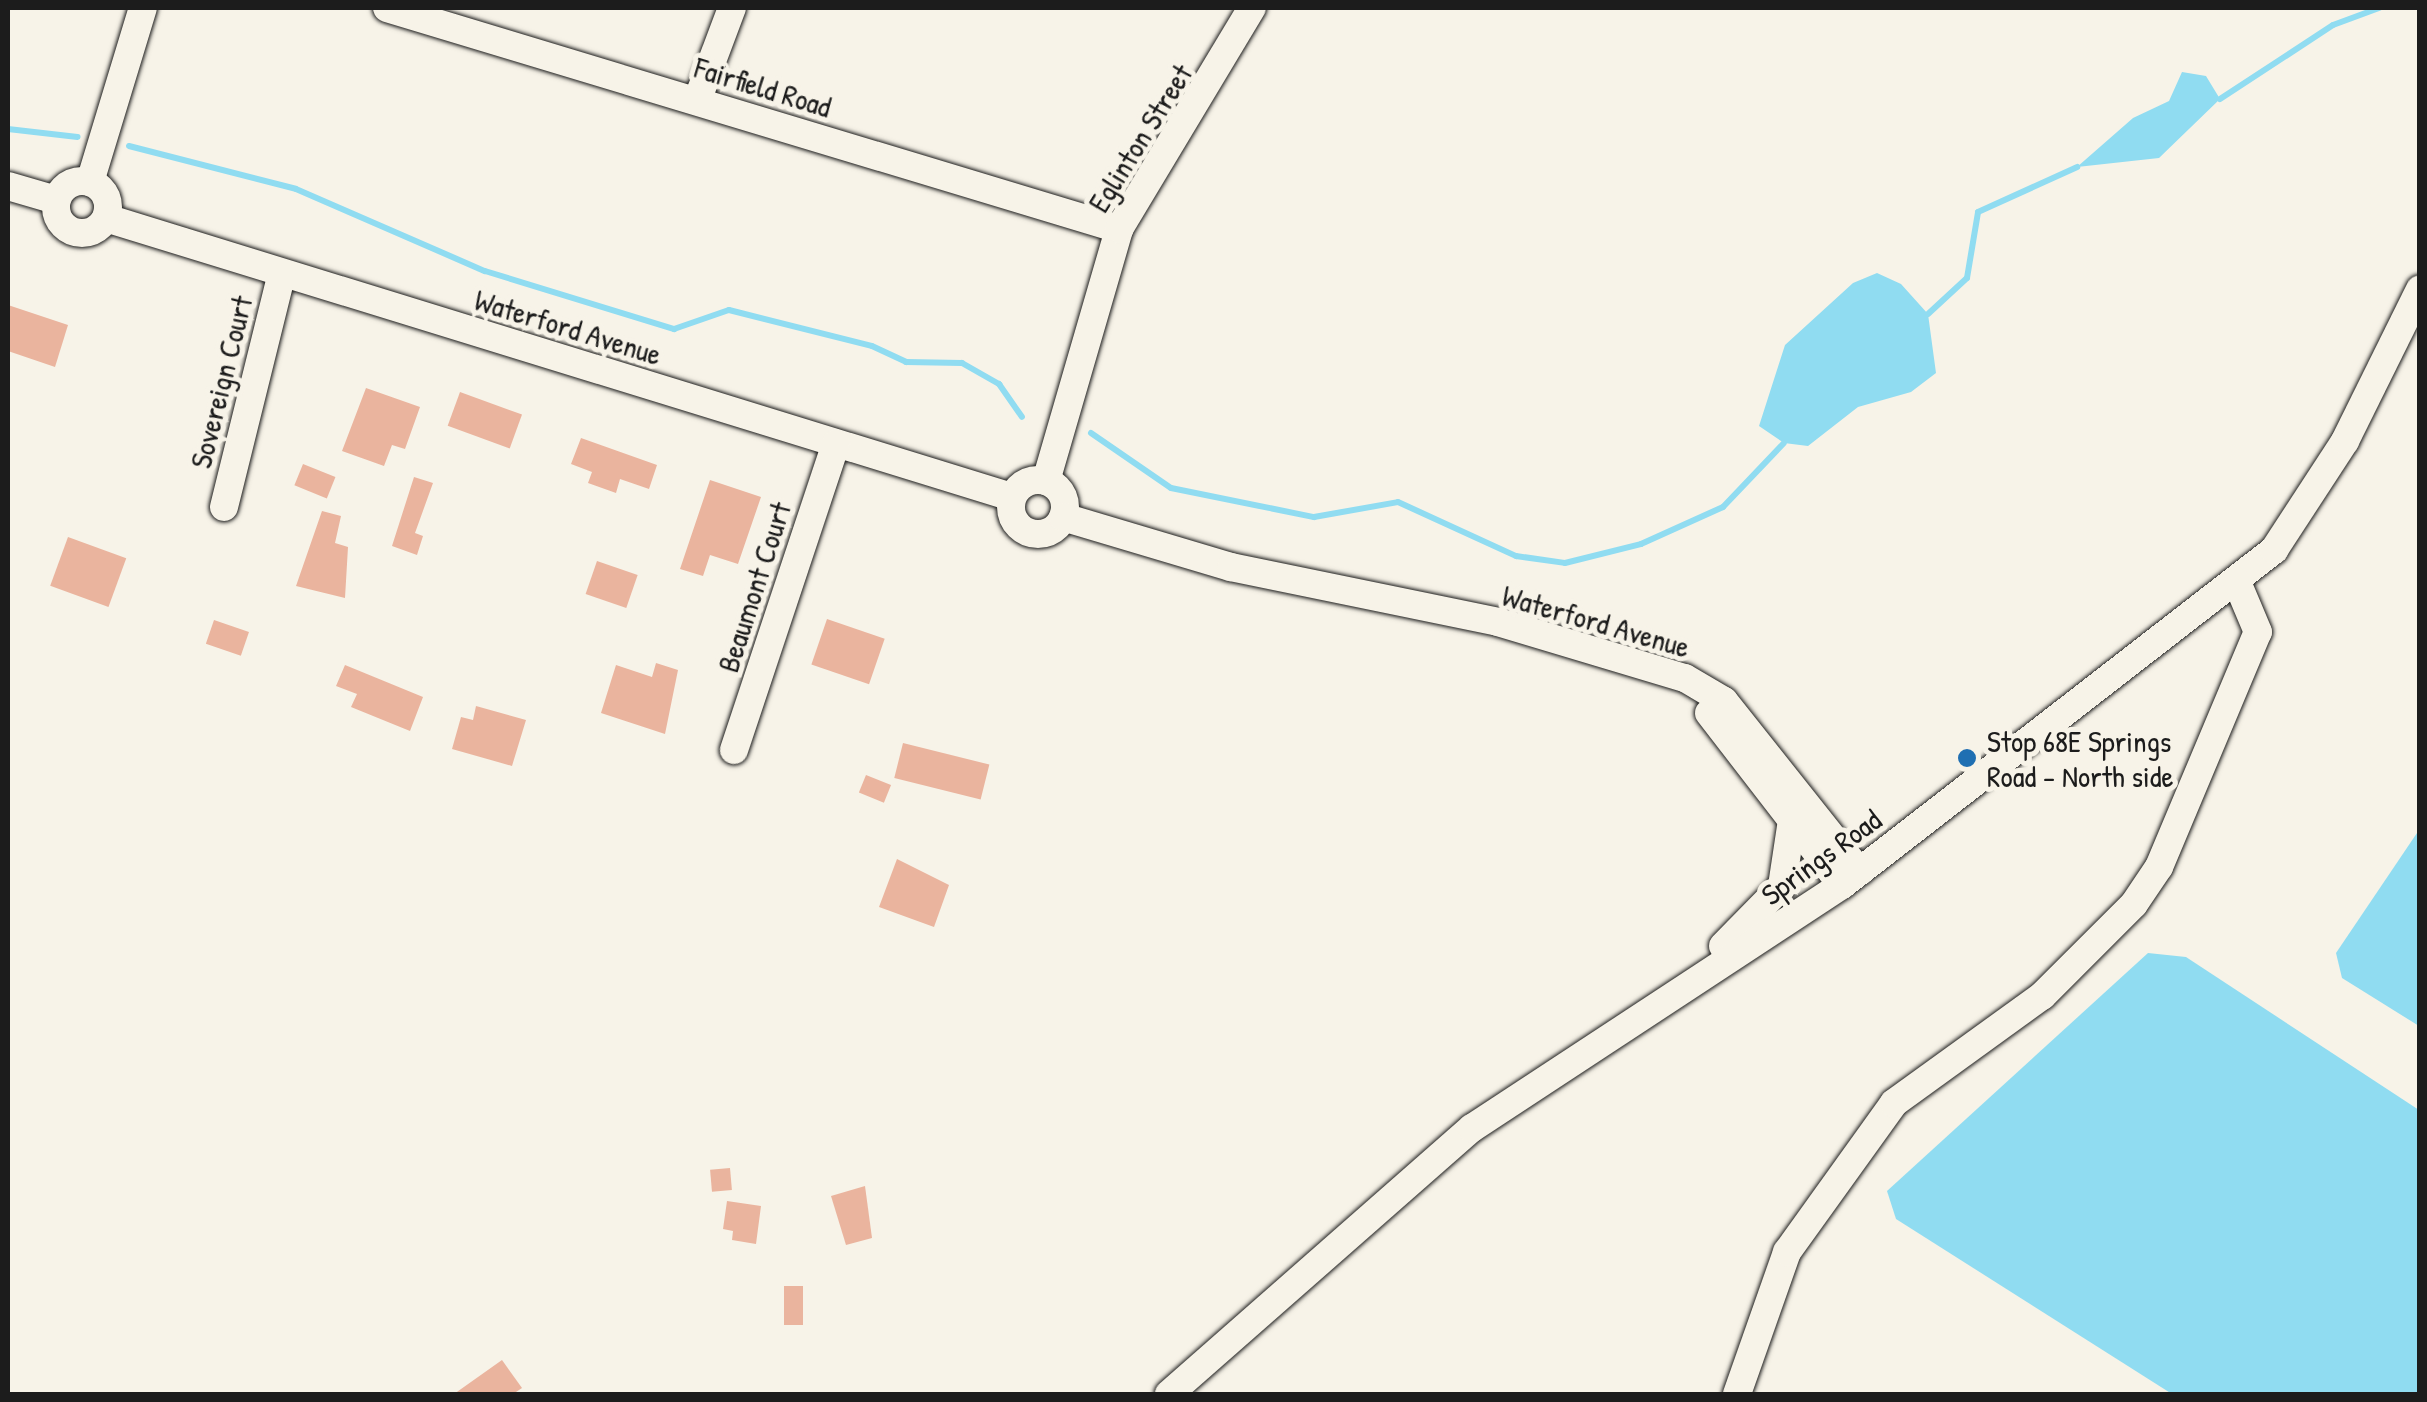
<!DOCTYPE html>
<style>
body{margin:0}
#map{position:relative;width:2427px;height:1402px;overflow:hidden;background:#f7f3e8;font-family:"Patrick Hand",sans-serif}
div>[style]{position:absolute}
.water>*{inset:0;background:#90dcf1}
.stream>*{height:6px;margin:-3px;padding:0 3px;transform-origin:3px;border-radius:3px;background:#90dcf1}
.building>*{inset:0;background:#eab49e;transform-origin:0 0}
.roads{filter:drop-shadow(0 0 2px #1c1c1c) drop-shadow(0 0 2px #1c1c1c)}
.minor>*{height:28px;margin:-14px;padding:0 14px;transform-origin:14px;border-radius:14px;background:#f7f3e8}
.minor>.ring{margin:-14px;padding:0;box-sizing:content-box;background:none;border:28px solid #f7f3e8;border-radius:50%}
.dots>*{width:28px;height:28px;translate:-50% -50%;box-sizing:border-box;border:5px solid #f7f3e8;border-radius:50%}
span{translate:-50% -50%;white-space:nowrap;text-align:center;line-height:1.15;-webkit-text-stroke:10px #f7f3e8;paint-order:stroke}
.street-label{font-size:30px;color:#1c1c1c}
.poi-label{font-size:30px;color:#1c1c1c}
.left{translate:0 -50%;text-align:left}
.frame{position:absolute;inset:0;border:10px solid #1c1c1c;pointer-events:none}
</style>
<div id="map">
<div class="water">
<i style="clip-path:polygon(2182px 72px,2206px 76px,2220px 99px,2159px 158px,2077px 167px,2133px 118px,2169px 101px)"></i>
<i style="clip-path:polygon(1877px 273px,1901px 284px,1928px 314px,1936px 373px,1911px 392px,1858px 407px,1808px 446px,1784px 443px,1759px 426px,1785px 345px,1853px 283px)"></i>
<i style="clip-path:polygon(2419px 830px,2419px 1026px,2342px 978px,2336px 953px)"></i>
<i style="clip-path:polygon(2148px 953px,2186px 957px,2419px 1110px,2419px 1394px,2172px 1394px,1896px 1219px,1887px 1191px)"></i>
</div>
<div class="stream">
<i style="left:2220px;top:99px;width:135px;rotate:-33.2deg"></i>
<i style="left:2333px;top:25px;width:49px;rotate:-20.3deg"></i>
<i style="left:8px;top:129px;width:70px;rotate:6.5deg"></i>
<i style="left:129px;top:146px;width:172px;rotate:14.4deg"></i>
<i style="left:296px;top:189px;width:206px;rotate:23.5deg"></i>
<i style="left:485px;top:271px;width:198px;rotate:17.1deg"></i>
<i style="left:674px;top:329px;width:58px;rotate:-19.1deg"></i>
<i style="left:729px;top:310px;width:147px;rotate:14.1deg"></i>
<i style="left:872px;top:346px;width:38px;rotate:25deg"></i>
<i style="left:906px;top:362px;width:56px;rotate:1deg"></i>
<i style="left:962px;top:363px;width:43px;rotate:29.6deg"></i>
<i style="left:999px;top:384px;width:40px;rotate:55.1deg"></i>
<i style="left:1928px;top:314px;width:53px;rotate:-42.7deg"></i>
<i style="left:1967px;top:278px;width:67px;rotate:-80.5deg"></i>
<i style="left:1978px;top:212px;width:109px;rotate:-24.4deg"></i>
<i style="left:1091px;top:433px;width:97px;rotate:34.5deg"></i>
<i style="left:1171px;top:488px;width:146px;rotate:11.5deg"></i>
<i style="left:1314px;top:517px;width:85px;rotate:-10.1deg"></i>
<i style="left:1398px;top:502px;width:130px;rotate:24.6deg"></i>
<i style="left:1516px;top:556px;width:49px;rotate:8.1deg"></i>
<i style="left:1565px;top:563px;width:78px;rotate:-14deg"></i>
<i style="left:1641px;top:544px;width:90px;rotate:-24.3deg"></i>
<i style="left:1723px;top:507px;width:88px;rotate:-46.4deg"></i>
</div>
<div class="building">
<i style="clip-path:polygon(8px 305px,68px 325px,55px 367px,8px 351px)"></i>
<i style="clip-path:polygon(366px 388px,420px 407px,405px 449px,392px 445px,384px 466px,342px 451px)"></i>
<i style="left:460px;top:392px;width:66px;height:36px;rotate:20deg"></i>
<i style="clip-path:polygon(581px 438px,657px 465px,649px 489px,620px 479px,616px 493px,588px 483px,592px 472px,571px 464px)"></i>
<i style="left:303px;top:464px;width:35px;height:23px;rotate:22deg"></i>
<i style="clip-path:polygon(414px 477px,433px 483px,415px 533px,423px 536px,417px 555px,392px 546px)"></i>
<i style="clip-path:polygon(710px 480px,761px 497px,738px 564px,710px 555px,703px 576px,680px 569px)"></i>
<i style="clip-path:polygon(322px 511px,341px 516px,335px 543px,348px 547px,345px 598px,296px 586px)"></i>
<i style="left:68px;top:537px;width:62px;height:52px;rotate:20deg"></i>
<i style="left:597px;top:561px;width:43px;height:35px;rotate:19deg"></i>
<i style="left:827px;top:619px;width:61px;height:48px;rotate:19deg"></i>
<i style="left:214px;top:620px;width:37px;height:25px;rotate:19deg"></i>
<i style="clip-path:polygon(656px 663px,678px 670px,665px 734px,601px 713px,616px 665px,652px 677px)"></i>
<i style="clip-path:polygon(345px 665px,423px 697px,410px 731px,351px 707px,357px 694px,336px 686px)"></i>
<i style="clip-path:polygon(476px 706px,526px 720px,512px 766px,452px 749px,461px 717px,473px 720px)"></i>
<i style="left:903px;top:743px;width:89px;height:36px;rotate:14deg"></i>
<i style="left:866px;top:775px;width:27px;height:19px;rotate:22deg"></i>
<i style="clip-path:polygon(897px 859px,949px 885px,934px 927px,879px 907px)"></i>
<i style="left:730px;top:1168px;width:22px;height:20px;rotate:85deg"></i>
<i style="clip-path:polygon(865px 1186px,872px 1238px,846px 1245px,831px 1196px)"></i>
<i style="clip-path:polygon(727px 1201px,761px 1206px,756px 1244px,732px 1240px,733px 1231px,723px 1229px)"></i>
<i style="left:784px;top:1286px;width:19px;height:39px"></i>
<i style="clip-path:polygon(502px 1360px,522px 1388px,513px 1394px,454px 1394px)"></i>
</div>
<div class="roads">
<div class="minor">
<i style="left:387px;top:8px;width:765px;rotate:16.8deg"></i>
<i style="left:697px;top:101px;width:99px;rotate:-69.4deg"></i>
<i class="ring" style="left:56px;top:181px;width:24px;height:24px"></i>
<i style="left:90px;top:182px;width:182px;rotate:-73.1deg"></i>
<i style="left:8px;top:186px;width:50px;rotate:16.3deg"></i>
<i style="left:106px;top:218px;width:948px;rotate:17.12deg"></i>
<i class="ring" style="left:1011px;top:480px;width:26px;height:26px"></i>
<i style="left:1046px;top:481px;width:262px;rotate:-73.8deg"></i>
<i style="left:1119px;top:229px;width:258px;rotate:-59deg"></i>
<i style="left:224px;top:507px;width:241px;rotate:-76.1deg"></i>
<i style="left:1063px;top:517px;width:175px;rotate:16.6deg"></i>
<i style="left:1231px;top:567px;width:273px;rotate:11.6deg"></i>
<i style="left:1498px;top:622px;width:195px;rotate:16.7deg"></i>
<i style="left:1685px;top:678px;width:45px;rotate:30.5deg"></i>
<i style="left:1724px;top:701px;width:218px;rotate:51.5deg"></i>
<i style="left:1709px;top:713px;width:217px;rotate:52.3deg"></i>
<i style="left:734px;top:750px;width:323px;rotate:-71.6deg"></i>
<i style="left:1723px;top:946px;width:84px;rotate:-45.5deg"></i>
<i style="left:1782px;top:886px;width:67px;rotate:-81.4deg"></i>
<i style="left:1169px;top:1394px;width:403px;rotate:-41.3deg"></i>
<i style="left:1472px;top:1128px;width:443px;rotate:-33.3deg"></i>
<i style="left:1842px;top:885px;width:547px;rotate:-37.79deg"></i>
<i style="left:2274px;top:550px;width:130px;rotate:-56.9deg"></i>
<i style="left:2345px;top:441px;width:169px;rotate:-63.7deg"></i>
<i style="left:1737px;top:1394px;width:151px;rotate:-70.6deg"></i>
<i style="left:1787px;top:1252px;width:183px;rotate:-54.3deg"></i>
<i style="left:1894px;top:1103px;width:183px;rotate:-35.9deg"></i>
<i style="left:2042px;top:996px;width:130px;rotate:-45deg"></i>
<i style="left:2134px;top:904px;width:45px;rotate:-56deg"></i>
<i style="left:2159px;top:867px;width:255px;rotate:-67.2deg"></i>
<i style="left:2258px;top:632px;width:54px;rotate:-112.8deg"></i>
</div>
</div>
<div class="dots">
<i style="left:1967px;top:758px;background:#1f6fb2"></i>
</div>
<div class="street-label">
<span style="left:763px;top:87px;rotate:17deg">Fairfield Road</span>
<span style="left:1140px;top:138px;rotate:-58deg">Eglinton Street</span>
<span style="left:568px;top:327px;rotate:17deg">Waterford Avenue</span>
<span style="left:221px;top:382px;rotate:-76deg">Sovereign Court</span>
<span style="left:754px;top:587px;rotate:-72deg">Beaumont Court</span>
<span style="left:1596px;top:621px;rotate:16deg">Waterford Avenue</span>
<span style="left:1821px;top:857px;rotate:-36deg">Springs Road</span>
</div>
<div class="poi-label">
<span class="left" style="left:1987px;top:758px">Stop 68E Springs<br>Road - North side</span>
</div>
<div class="frame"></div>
</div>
